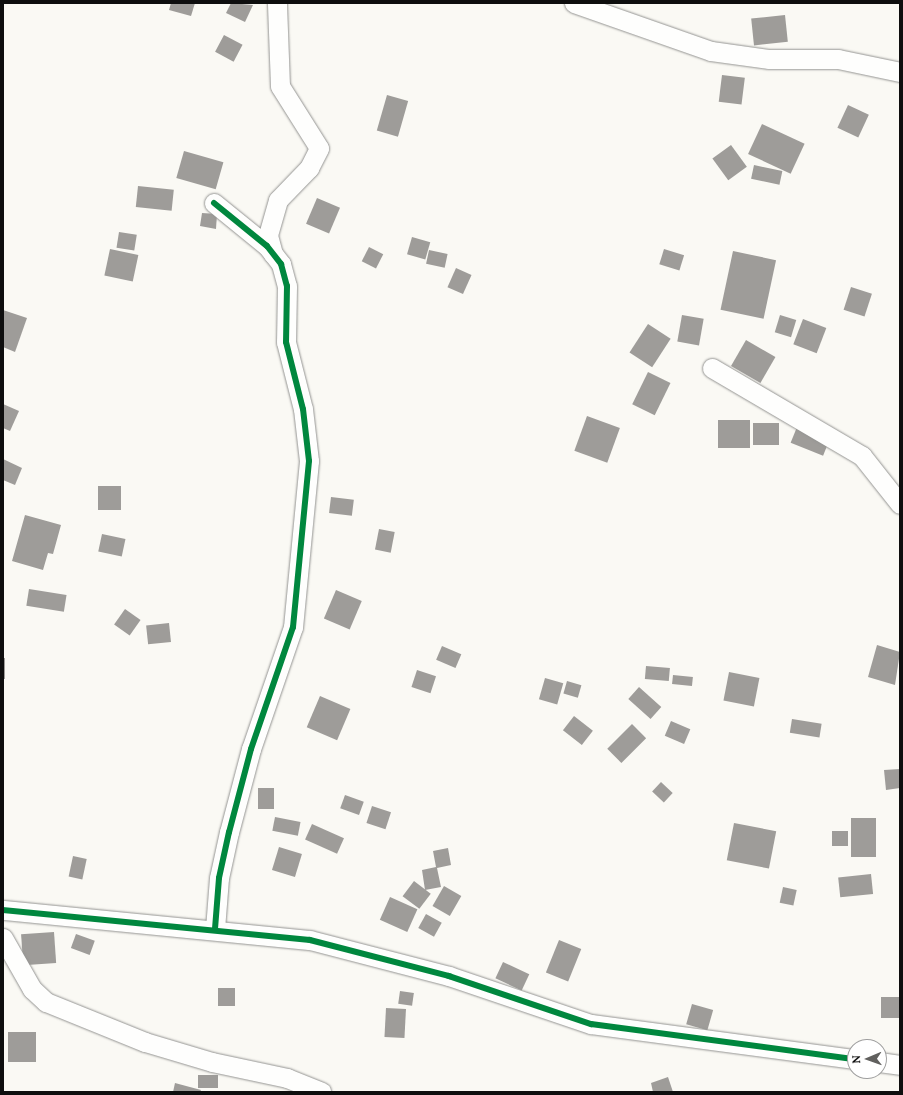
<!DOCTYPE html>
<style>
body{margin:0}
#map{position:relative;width:903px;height:1095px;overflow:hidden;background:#faf9f4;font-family:Lora,serif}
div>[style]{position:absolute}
.building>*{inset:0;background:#9e9c99;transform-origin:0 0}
.roads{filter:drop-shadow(0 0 1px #949492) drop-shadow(0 0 1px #949492)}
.street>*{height:19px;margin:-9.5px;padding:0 9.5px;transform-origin:9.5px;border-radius:9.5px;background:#fefefd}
.cycleway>*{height:6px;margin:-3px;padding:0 3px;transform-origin:3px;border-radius:3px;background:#00873e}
span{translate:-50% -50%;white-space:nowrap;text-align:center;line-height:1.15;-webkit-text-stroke:4px #fff;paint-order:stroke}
.frame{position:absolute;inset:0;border:4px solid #0e0e0e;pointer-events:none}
.north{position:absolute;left:847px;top:1039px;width:40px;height:40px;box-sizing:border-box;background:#fff;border:1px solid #9f9f9f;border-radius:50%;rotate:268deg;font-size:11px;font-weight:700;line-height:16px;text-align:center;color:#0e0e0e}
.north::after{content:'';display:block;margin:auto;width:14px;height:18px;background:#61605e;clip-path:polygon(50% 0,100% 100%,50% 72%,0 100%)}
</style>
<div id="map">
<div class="building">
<i style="clip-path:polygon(171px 3px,195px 3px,191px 16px,169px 10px)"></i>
<i style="clip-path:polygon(231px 3px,253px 5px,245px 22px,226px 13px)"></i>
<i style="left:785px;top:15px;width:27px;height:34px;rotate:84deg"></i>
<i style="left:224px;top:35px;width:21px;height:19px;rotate:28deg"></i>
<i style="left:722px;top:75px;width:23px;height:27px;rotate:7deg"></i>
<i style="left:387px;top:95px;width:22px;height:37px;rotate:16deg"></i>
<i style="left:848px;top:105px;width:23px;height:25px;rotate:25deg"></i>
<i style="left:762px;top:124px;width:47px;height:33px;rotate:25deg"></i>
<i style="left:731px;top:145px;width:27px;height:23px;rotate:54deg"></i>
<i style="left:184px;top:151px;width:41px;height:28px;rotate:16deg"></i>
<i style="left:754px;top:165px;width:29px;height:14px;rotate:12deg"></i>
<i style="left:138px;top:186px;width:36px;height:21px;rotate:6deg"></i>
<i style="left:317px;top:198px;width:25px;height:28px;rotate:23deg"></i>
<i style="clip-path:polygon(202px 213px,217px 214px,216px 229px,200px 226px)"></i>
<i style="left:119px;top:232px;width:18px;height:16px;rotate:9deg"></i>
<i style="left:412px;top:237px;width:19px;height:18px;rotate:16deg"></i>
<i style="left:369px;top:247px;width:16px;height:16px;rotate:27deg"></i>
<i style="left:110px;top:249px;width:29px;height:27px;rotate:12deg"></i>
<i style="left:664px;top:249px;width:21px;height:16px;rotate:17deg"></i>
<i style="left:429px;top:250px;width:19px;height:14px;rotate:12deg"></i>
<i style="left:733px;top:251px;width:44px;height:60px;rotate:12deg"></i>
<i style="left:456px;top:268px;width:17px;height:21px;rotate:24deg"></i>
<i style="left:851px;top:287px;width:22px;height:24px;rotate:18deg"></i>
<i style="clip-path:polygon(3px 310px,27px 318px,15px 352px,3px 347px)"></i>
<i style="left:682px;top:315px;width:22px;height:27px;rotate:10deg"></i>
<i style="left:780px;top:315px;width:17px;height:18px;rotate:17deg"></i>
<i style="left:803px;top:319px;width:25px;height:27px;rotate:21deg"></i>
<i style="left:648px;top:324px;width:27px;height:34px;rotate:33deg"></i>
<i style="left:746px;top:340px;width:34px;height:30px;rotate:30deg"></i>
<i style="left:648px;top:372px;width:25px;height:36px;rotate:26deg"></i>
<i style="clip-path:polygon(3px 404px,19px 411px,10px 431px,3px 428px)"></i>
<i style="left:587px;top:416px;width:35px;height:37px;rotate:20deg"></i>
<i style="left:718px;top:420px;width:32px;height:28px"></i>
<i style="left:753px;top:423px;width:26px;height:22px"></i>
<i style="left:797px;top:427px;width:35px;height:17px;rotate:22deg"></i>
<i style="clip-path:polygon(3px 459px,22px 468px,15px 485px,3px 480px)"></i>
<i style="left:98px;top:486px;width:23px;height:24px"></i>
<i style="left:331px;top:497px;width:23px;height:16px;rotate:7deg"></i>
<i style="clip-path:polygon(25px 515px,61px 525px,53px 554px,48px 553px,43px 570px,12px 561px)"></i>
<i style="left:379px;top:529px;width:16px;height:21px;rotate:11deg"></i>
<i style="left:102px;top:534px;width:24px;height:18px;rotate:12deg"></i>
<i style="left:29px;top:589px;width:38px;height:17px;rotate:9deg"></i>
<i style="left:336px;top:590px;width:28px;height:31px;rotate:23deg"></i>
<i style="left:125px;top:609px;width:19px;height:19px;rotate:35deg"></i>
<i style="left:169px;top:623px;width:19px;height:23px;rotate:84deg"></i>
<i style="clip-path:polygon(877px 645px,900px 652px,895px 685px,868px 677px)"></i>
<i style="left:442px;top:646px;width:21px;height:15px;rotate:23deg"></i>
<i style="left:3px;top:658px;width:2px;height:21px"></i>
<i style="left:646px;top:666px;width:24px;height:13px;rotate:5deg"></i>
<i style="left:417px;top:670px;width:20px;height:18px;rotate:18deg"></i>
<i style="left:729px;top:672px;width:31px;height:29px;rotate:11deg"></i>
<i style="left:673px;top:675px;width:20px;height:9px;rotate:6deg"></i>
<i style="left:545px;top:678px;width:19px;height:22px;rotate:16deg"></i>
<i style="left:567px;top:681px;width:15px;height:13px;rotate:16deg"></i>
<i style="left:639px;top:687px;width:30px;height:16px;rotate:42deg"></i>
<i style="left:320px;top:696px;width:33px;height:34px;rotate:23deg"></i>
<i style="left:574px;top:716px;width:24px;height:18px;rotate:38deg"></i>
<i style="left:792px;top:719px;width:30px;height:14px;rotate:9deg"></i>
<i style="left:671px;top:721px;width:21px;height:16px;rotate:23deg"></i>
<i style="left:632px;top:724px;width:20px;height:35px;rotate:45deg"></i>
<i style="clip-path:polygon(900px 769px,900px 788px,886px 790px,884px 770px)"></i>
<i style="left:661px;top:782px;width:16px;height:13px;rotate:43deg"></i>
<i style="left:274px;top:788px;width:21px;height:16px;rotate:90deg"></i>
<i style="left:345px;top:795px;width:20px;height:14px;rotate:20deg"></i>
<i style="left:372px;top:806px;width:20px;height:18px;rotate:18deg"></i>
<i style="left:275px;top:817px;width:26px;height:14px;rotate:11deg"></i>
<i style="left:851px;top:818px;width:25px;height:39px"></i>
<i style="left:734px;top:823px;width:43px;height:38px;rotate:11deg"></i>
<i style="left:312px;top:824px;width:35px;height:17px;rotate:24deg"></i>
<i style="left:832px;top:831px;width:16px;height:15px"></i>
<i style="left:279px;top:847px;width:24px;height:24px;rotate:17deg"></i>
<i style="clip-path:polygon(448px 848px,451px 865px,437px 868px,441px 887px,425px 890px,422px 870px,436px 867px,433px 851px)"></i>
<i style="left:73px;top:856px;width:14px;height:21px;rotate:12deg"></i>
<i style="left:871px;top:874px;width:20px;height:33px;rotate:84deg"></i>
<i style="left:414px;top:881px;width:21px;height:19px;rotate:37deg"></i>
<i style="left:444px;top:886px;width:20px;height:23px;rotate:30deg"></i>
<i style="left:783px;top:887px;width:14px;height:16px;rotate:12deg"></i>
<i style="left:390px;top:897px;width:30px;height:25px;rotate:24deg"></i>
<i style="left:426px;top:914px;width:18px;height:16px;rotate:29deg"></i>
<i style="left:54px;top:932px;width:31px;height:33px;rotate:86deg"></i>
<i style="left:76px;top:934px;width:20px;height:15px;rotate:20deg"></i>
<i style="left:559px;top:940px;width:24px;height:35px;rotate:22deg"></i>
<i style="left:503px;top:962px;width:29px;height:18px;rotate:25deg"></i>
<i style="left:218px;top:988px;width:17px;height:18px"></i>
<i style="left:400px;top:991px;width:14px;height:13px;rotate:8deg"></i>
<i style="left:881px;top:997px;width:19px;height:21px"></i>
<i style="left:692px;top:1004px;width:22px;height:21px;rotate:16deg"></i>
<i style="left:386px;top:1008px;width:20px;height:29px;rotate:3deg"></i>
<i style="left:8px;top:1032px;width:28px;height:30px"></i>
<i style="left:198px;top:1075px;width:20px;height:13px"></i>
<i style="clip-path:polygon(668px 1077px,673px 1092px,653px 1092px,651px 1083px)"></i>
<i style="clip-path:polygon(175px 1083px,201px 1090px,200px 1092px,173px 1092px)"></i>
</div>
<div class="roads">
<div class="street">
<i style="left:574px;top:3px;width:145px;rotate:19.3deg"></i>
<i style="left:711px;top:51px;width:59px;rotate:7.9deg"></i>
<i style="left:769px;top:59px;width:69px"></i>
<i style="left:838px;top:59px;width:63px;rotate:11.8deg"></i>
<i style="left:214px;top:203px;width:68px;rotate:39.1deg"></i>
<i style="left:267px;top:246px;width:23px;rotate:52deg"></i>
<i style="left:281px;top:264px;width:23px;rotate:75deg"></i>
<i style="left:287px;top:286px;width:56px;rotate:91deg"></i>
<i style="left:286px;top:342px;width:69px;rotate:75.8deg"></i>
<i style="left:303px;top:409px;width:52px;rotate:83.4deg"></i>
<i style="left:309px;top:461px;width:167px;rotate:95.5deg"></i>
<i style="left:293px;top:627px;width:129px;rotate:109deg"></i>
<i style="left:251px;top:749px;width:86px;rotate:104.8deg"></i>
<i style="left:229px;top:832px;width:47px;rotate:102.3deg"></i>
<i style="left:219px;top:878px;width:51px;rotate:94.5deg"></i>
<i style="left:273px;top:254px;width:20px;rotate:-105deg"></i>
<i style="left:268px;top:235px;width:36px;rotate:-74deg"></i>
<i style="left:278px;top:200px;width:45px;rotate:-45.9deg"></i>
<i style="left:309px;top:168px;width:22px;rotate:-63deg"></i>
<i style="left:319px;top:148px;width:73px;rotate:-122.2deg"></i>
<i style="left:280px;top:86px;width:83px;rotate:-92.1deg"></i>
<i style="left:712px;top:368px;width:174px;rotate:30.4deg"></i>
<i style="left:862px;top:456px;width:61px;rotate:51.6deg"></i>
<i style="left:3px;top:910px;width:308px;rotate:5.6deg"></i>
<i style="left:310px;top:940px;width:144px;rotate:14.5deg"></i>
<i style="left:449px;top:976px;width:150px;rotate:18.7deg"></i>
<i style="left:591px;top:1024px;width:266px;rotate:7.6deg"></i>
<i style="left:3px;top:938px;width:59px;rotate:60.4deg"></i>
<i style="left:32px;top:989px;width:19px;rotate:43deg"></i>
<i style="left:46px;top:1002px;width:107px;rotate:22deg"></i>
<i style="left:145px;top:1042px;width:70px;rotate:16.6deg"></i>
<i style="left:212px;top:1062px;width:77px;rotate:12deg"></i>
<i style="left:287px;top:1078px;width:37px;rotate:22deg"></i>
<i style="left:879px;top:1062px;width:21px;rotate:8deg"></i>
</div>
</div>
<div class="cycleway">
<i style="left:214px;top:203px;width:68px;rotate:39.1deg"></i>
<i style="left:267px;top:246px;width:23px;rotate:52deg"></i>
<i style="left:281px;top:264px;width:23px;rotate:75deg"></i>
<i style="left:287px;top:286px;width:56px;rotate:91deg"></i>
<i style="left:286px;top:342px;width:69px;rotate:75.8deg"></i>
<i style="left:303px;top:409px;width:52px;rotate:83.4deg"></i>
<i style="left:309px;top:461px;width:167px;rotate:95.5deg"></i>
<i style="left:293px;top:627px;width:129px;rotate:109deg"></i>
<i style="left:251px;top:749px;width:86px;rotate:104.8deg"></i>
<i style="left:229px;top:832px;width:47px;rotate:102.3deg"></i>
<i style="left:219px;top:878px;width:51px;rotate:94.5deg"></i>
<i style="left:3px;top:910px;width:308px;rotate:5.6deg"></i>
<i style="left:310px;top:940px;width:144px;rotate:14.5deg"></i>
<i style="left:449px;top:976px;width:150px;rotate:18.7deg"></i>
<i style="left:591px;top:1024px;width:266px;rotate:7.6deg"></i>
</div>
<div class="frame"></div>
<div class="north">N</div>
</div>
